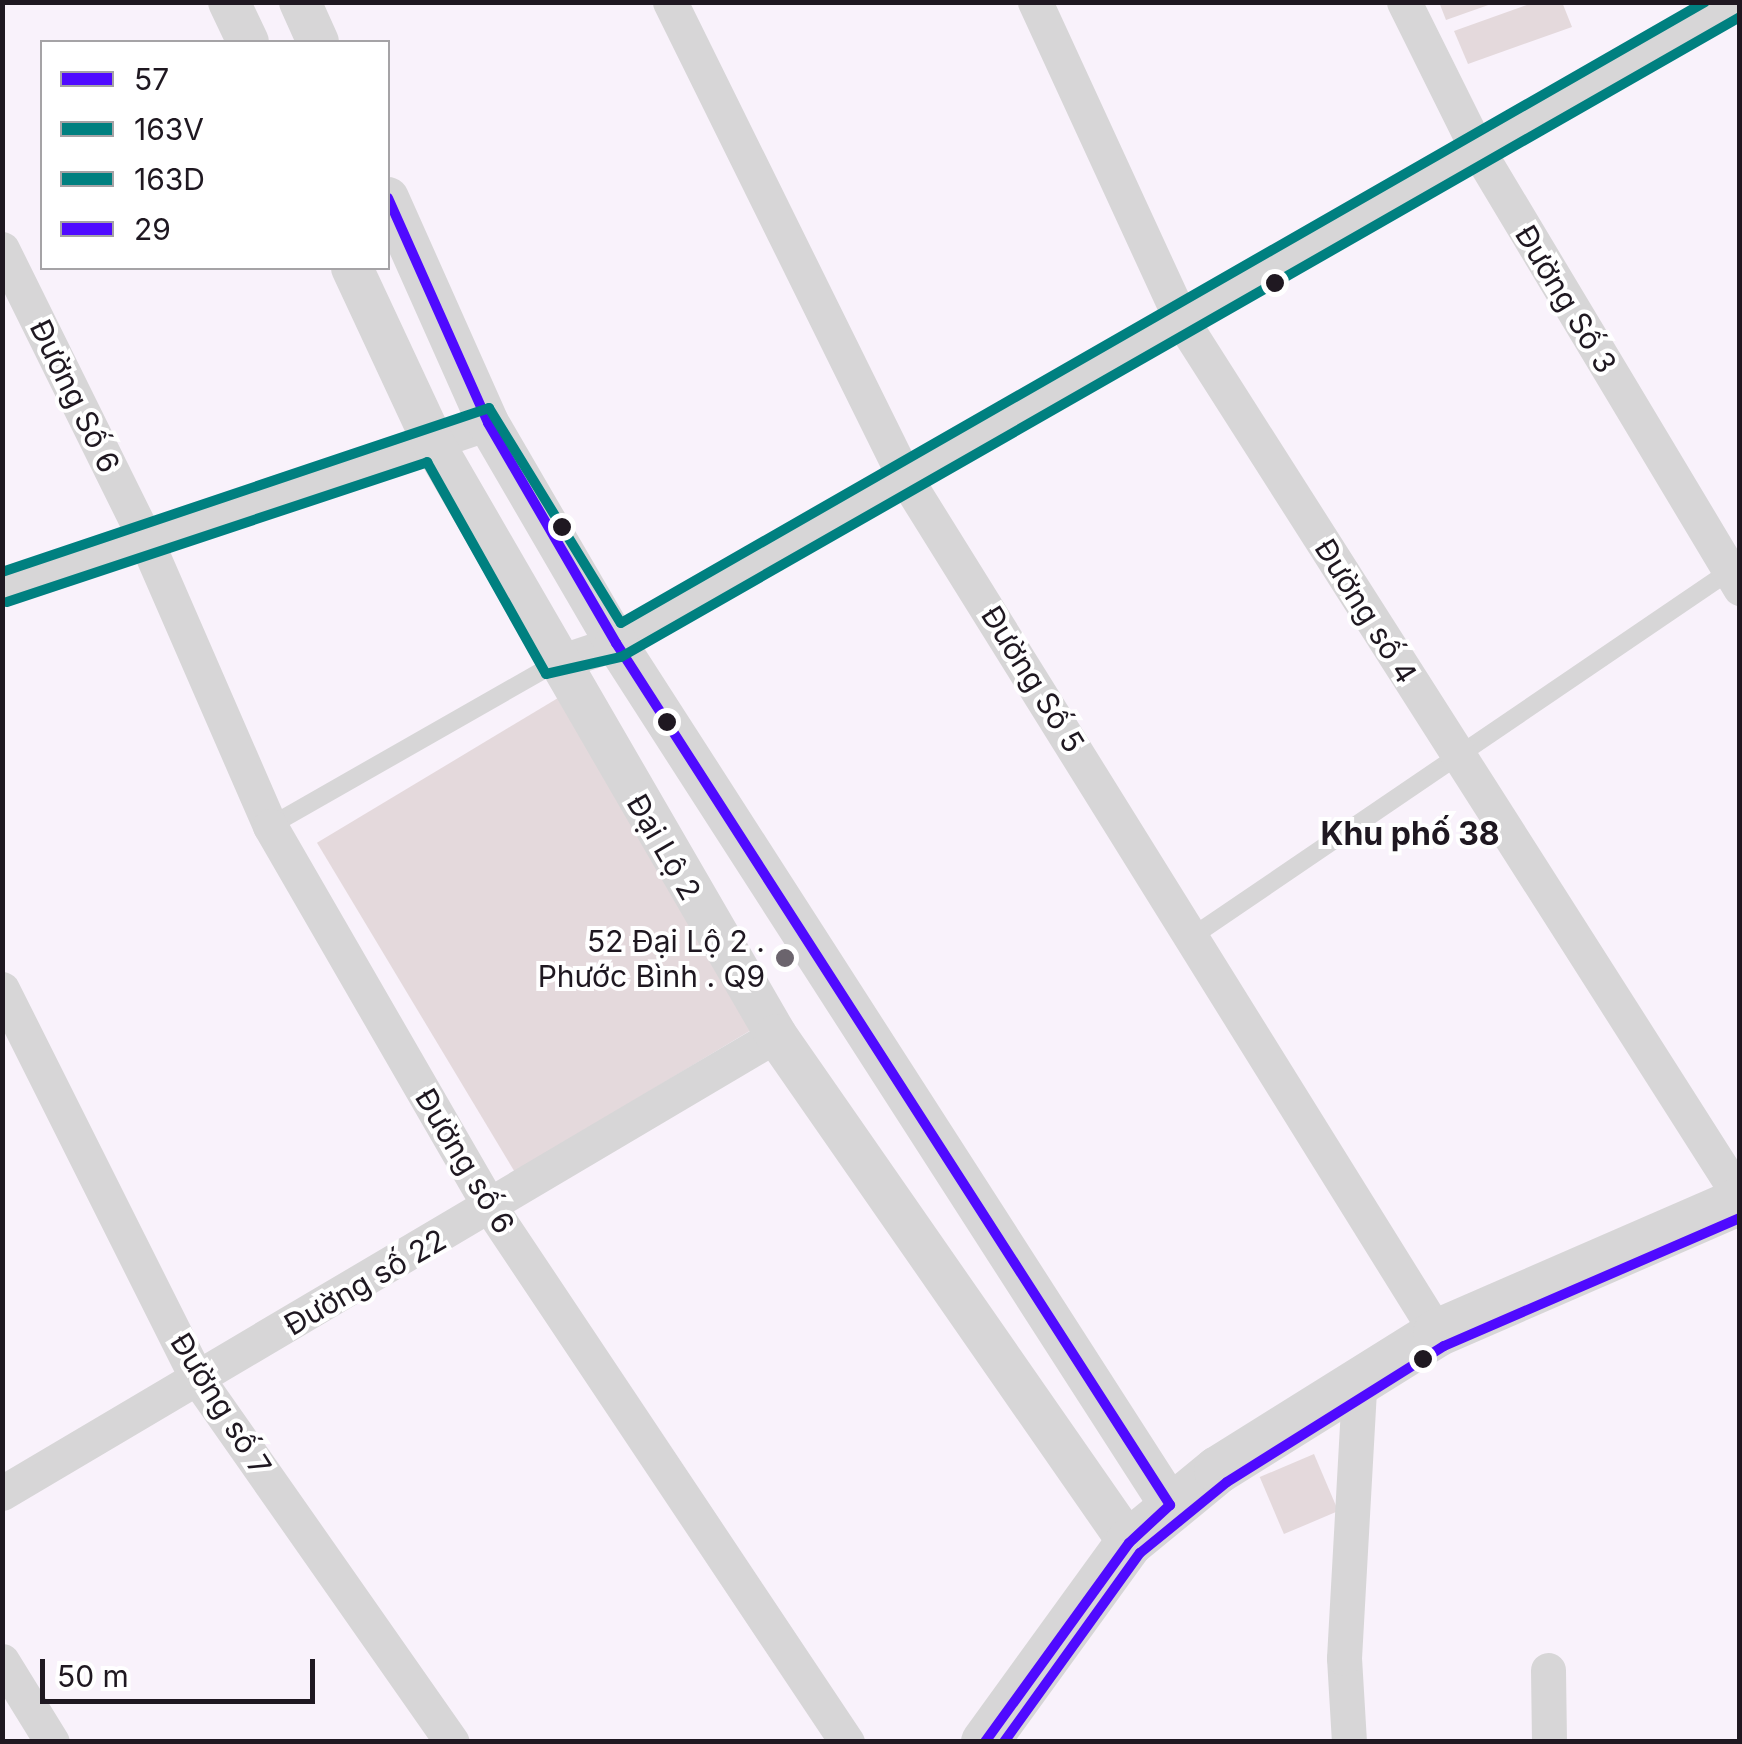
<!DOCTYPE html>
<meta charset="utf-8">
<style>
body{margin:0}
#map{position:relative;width:1742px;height:1744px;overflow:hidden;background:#f9f2fb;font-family:Inter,sans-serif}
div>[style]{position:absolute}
.building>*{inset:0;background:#e4d9dc;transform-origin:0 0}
.service>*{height:18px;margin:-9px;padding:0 9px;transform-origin:9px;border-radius:9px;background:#d7d6d7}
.minor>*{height:35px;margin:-17.5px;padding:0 17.5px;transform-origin:17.5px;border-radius:17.5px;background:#d7d6d7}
.tertiary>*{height:42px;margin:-21px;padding:0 21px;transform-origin:21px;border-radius:21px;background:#d7d6d7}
.secondary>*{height:48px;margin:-24px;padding:0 24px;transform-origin:24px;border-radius:24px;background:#d7d6d7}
.bus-1>*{height:10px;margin:-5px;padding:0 5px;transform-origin:5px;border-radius:5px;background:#4f0aff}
.bus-2>*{height:10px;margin:-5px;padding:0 5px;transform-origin:5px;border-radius:5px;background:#008080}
.bus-3>*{height:10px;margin:-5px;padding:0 5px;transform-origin:5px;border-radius:5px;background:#008080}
.bus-4>*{height:10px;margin:-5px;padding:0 5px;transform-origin:5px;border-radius:5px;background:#4f0aff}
.dots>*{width:28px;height:28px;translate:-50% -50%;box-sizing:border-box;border:5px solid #fff;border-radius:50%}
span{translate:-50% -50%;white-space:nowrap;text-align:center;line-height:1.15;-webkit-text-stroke:8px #fff;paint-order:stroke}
.street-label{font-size:30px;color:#1f1821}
.poi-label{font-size:30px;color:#1f1821}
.right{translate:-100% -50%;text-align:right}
.neighbourhood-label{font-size:32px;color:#1f1821;font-weight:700}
.frame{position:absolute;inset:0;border:5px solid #1f1821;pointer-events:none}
.legend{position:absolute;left:40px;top:40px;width:350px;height:230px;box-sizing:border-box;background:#fff;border:2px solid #a5a3a6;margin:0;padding:12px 18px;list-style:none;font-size:30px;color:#1f1821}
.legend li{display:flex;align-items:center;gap:20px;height:50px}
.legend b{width:50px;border:2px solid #a5a3a6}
.scale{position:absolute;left:40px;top:1659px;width:275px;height:45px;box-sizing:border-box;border:5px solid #1f1821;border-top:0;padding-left:12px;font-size:30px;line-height:35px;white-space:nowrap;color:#1f1821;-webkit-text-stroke:8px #fff;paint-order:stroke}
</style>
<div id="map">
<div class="building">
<i style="clip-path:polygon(1439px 2px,1494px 2px,1494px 3px,1446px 20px)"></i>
<i style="clip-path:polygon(1535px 2px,1562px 2px,1572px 27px,1468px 64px,1454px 31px)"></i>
<i style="left:563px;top:695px;width:384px;height:287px;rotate:59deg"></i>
<i style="left:1314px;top:1454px;width:62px;height:59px;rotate:67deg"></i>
</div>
<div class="service">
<i style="left:270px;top:826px;width:329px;rotate:-29.7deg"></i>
<i style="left:1193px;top:936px;width:654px;rotate:-34.22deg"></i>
</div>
<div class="minor">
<i style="left:670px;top:2px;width:529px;rotate:63.73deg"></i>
<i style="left:904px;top:476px;width:1009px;rotate:58.12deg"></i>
<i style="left:1035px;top:2px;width:351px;rotate:65.3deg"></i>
<i style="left:1182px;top:321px;width:1039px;rotate:57.5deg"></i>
<i style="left:1404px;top:2px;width:164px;rotate:63.6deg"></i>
<i style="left:1477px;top:149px;width:512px;rotate:59.07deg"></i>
<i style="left:2px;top:249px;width:328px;rotate:63.7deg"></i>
<i style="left:147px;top:543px;width:309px;rotate:66.5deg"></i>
<i style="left:270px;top:826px;width:444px;rotate:60deg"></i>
<i style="left:492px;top:1210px;width:640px;rotate:56.29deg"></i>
<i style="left:2px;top:588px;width:513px;rotate:-18.75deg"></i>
<i style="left:556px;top:663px;width:63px;rotate:-18.4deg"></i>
<i style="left:616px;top:643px;width:1290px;rotate:-29.78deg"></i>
<i style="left:2px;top:989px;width:435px;rotate:63.4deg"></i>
<i style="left:197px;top:1378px;width:444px;rotate:55deg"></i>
<i style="left:2px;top:1493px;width:899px;rotate:-30.61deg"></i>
<i style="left:2px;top:1661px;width:95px;rotate:58.3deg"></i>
<i style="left:1548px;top:1670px;width:72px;rotate:89.2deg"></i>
<i style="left:1349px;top:1742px;width:84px;rotate:-93.4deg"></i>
<i style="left:1344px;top:1658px;width:282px;rotate:-86.8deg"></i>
</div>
<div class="tertiary">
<i style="left:229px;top:2px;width:44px;rotate:64.6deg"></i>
<i style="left:300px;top:2px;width:44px;rotate:65.8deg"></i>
<i style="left:388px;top:198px;width:246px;rotate:66deg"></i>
<i style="left:488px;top:423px;width:255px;rotate:59.8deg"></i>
<i style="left:616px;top:643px;width:1025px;rotate:57.27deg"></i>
<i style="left:352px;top:268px;width:194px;rotate:65deg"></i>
<i style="left:434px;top:444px;width:683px;rotate:59.94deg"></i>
<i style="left:776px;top:1035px;width:619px;rotate:55.21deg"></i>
</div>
<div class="secondary">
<i style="left:985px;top:1742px;width:246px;rotate:-54.1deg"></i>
<i style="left:1129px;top:1543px;width:115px;rotate:-39.4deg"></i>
<i style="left:1218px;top:1470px;width:258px;rotate:-32deg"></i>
<i style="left:1437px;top:1333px;width:331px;rotate:-23.5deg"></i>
</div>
<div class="bus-1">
<i style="left:388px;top:198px;width:246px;rotate:66deg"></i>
<i style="left:488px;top:423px;width:255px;rotate:59.8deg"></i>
<i style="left:616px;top:643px;width:1025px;rotate:57.27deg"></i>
<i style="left:1170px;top:1505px;width:56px;rotate:137.2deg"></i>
<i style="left:1129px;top:1543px;width:246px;rotate:125.9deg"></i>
</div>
<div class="bus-2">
<i style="left:7px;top:602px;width:443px;rotate:-18.4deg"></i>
<i style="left:427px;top:462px;width:243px;rotate:60.7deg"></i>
<i style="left:546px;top:674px;width:77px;rotate:-12.8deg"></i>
<i style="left:621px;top:657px;width:1289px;rotate:-29.77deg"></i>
</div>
<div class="bus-3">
<i style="left:2px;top:572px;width:514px;rotate:-18.61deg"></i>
<i style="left:489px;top:408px;width:252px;rotate:58.5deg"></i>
<i style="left:621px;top:623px;width:1249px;rotate:-29.81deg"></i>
</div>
<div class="bus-4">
<i style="left:1004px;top:1742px;width:233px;rotate:-54.3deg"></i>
<i style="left:1140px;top:1553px;width:112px;rotate:-39.2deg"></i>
<i style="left:1227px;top:1482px;width:256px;rotate:-32.1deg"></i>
<i style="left:1444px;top:1346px;width:322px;rotate:-23.4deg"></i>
</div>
<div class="dots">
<i style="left:1275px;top:283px;background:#1f1821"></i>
<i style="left:562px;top:527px;background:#1f1821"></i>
<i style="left:667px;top:722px;background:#1f1821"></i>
<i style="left:785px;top:958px;background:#6b646d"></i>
<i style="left:1423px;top:1359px;background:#1f1821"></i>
</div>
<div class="street-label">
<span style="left:1566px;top:299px;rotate:59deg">Đường Số 3</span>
<span style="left:75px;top:396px;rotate:64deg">Đường Số 6</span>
<span style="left:1366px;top:611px;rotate:58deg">Đường số 4</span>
<span style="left:1033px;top:679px;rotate:58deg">Đường Số 5</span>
<span style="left:664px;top:847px;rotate:60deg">Đại Lộ 2</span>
<span style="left:465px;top:1161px;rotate:59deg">Đường số 6</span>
<span style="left:365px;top:1282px;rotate:-30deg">Đường số 22</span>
<span style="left:221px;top:1404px;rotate:58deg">Đường số 7</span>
</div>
<div class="poi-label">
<span class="right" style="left:765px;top:958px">52 Đại Lộ 2 .<br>Phước Bình . Q9</span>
</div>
<div class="neighbourhood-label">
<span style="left:1410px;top:834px">Khu phố 38</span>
</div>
<div class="frame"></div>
<ul class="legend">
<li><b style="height:12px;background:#4f0aff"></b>57</li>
<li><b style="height:12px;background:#008080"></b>163V</li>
<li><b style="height:12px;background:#008080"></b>163D</li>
<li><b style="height:12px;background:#4f0aff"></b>29</li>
</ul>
<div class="scale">50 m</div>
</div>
